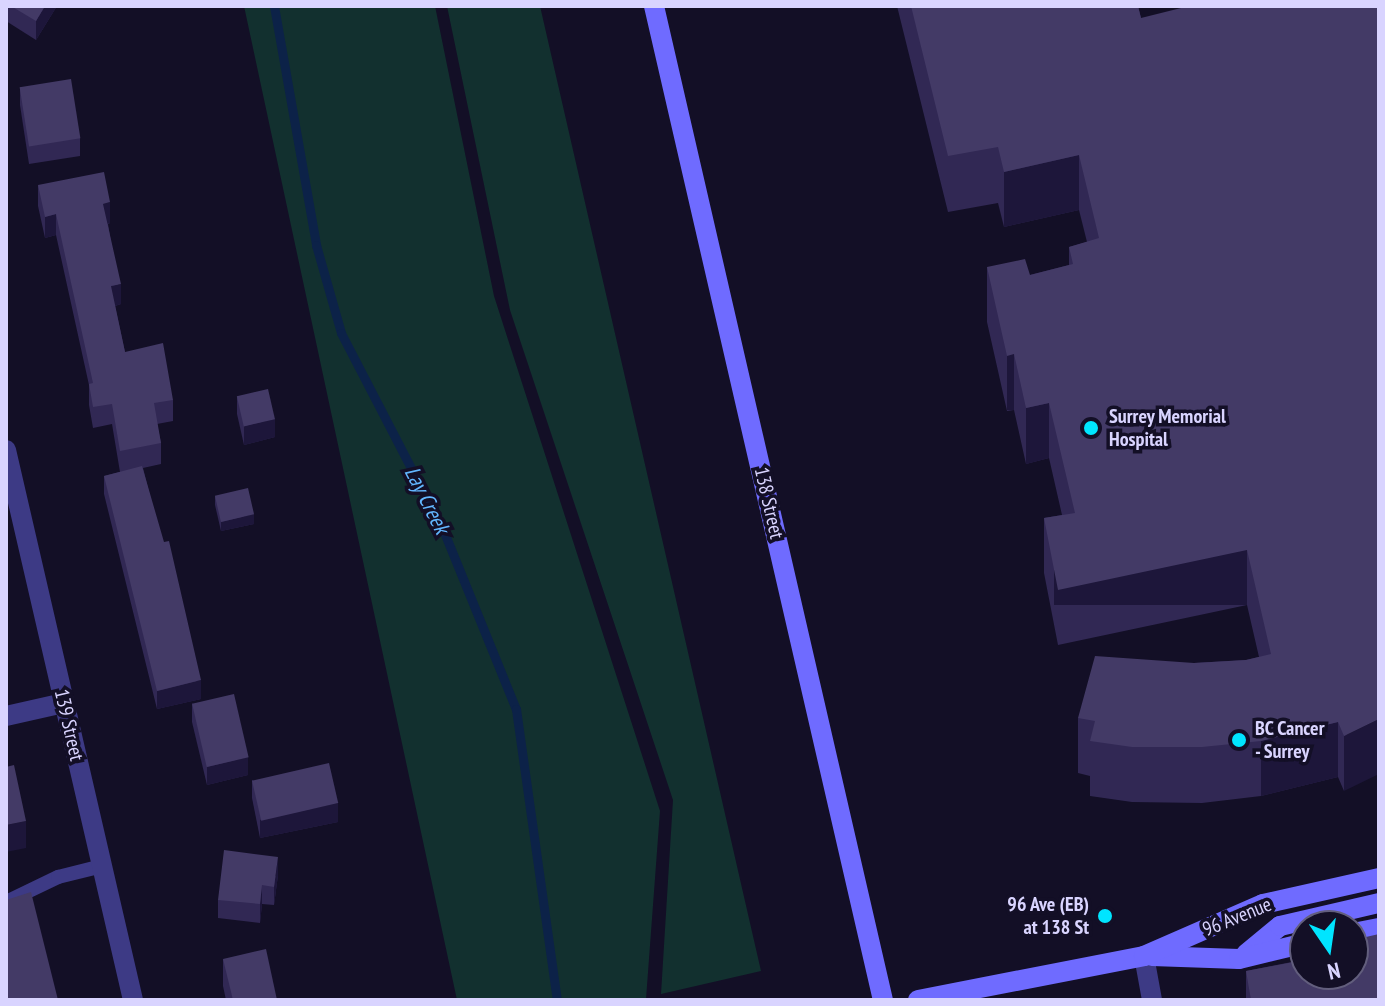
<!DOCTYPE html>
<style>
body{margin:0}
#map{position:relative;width:1385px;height:1006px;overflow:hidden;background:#130f26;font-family:"PT Sans Narrow",sans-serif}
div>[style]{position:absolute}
.green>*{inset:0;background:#12302f}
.stream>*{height:9px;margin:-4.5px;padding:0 4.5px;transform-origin:4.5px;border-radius:4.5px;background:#0c2248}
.lane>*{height:14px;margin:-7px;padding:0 7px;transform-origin:7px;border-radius:7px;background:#3d3a85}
.street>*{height:20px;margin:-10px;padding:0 10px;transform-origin:10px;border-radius:10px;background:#3d3a85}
.secondary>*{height:20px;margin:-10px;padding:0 10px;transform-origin:10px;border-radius:10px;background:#6f6bff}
.wall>*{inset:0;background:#312854}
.shaded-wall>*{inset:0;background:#1d163a;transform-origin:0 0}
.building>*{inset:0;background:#433a66;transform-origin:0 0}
.dots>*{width:22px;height:22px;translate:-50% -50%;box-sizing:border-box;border:4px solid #130f26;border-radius:50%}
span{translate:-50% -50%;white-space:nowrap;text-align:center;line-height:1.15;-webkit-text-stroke:7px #130f26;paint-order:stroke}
.poi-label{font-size:20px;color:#d9d4ff;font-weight:700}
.left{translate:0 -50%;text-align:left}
.right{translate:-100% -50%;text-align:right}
.street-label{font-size:20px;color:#d9d4ff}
.water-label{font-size:22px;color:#62b6ff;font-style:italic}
.frame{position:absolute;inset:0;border:8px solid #d9d4ff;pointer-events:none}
.north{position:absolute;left:1289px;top:910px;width:80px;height:80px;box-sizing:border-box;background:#130f26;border:2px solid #625e7d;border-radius:50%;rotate:167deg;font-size:22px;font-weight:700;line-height:32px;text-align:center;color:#d9d4ff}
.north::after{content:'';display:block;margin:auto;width:28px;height:36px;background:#00e5ff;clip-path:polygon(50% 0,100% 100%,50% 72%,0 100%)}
</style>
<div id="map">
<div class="green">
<i style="clip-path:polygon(244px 6px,435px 6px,494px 296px,660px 811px,646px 999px,457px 1000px)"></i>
<i style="clip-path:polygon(447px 6px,540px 6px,761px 971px,661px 994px,673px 800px,510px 310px)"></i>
</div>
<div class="stream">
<i style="left:274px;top:6px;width:243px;rotate:80deg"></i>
<i style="left:316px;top:245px;width:91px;rotate:74.1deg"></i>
<i style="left:341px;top:333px;width:224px;rotate:62.6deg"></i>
<i style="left:444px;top:532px;width:191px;rotate:67.9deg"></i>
<i style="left:516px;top:709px;width:294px;rotate:82deg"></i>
</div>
<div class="lane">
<i style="left:6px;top:902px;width:58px;rotate:-25.7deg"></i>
<i style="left:58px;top:877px;width:45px;rotate:-14deg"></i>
</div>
<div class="street">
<i style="left:6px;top:450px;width:564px;rotate:77deg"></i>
<i style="left:6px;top:716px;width:58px;rotate:-12.8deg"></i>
<i style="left:1144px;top:956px;width:45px;rotate:79.7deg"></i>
</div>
<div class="secondary">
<i style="left:654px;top:6px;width:1020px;rotate:77.03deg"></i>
<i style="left:1353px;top:933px;width:26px;rotate:-11deg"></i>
<i style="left:1246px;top:954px;width:44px;rotate:-39.5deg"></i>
<i style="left:1280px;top:926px;width:102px;rotate:-13.1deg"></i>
<i style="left:1152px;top:956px;width:87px;rotate:2deg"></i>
<i style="left:1239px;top:959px;width:68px;rotate:-13.6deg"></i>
<i style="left:918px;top:1000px;width:230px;rotate:-11deg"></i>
<i style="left:1144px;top:956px;width:130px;rotate:-23.6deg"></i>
<i style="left:1263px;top:904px;width:119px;rotate:-12.6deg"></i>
</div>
<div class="wall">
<i style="clip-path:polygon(6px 6px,57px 6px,36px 40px,6px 21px)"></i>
<i style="clip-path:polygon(897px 6px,1138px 6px,1141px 18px,1379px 6px,1344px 791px,1338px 777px,1261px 796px,1202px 803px,1132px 802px,1090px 796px,1090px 776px,1078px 773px,1078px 718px,1194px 663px,1246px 660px,1259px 657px,1247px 605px,1058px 645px,1044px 573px,1044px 518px,1062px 515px,1049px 458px,1026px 464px,1014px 410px,1007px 411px,987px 322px,987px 267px,1030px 275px,1069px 265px,1069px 247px,1087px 242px,1079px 210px,1004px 227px,998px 203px,948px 212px)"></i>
<i style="clip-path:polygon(20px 87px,80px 138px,80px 156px,29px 164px,20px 105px)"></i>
<i style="clip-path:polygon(38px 185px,110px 223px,108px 224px,121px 304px,115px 306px,125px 352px,173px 400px,173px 421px,157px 424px,161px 443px,161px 464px,143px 468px,201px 699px,157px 709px,104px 494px,104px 476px,120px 472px,112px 424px,93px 428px,89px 405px,89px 385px,56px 235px,45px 238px,38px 206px)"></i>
<i style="clip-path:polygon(237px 396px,275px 437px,244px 445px,237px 414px)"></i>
<i style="clip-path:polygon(215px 496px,254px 524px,221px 531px,215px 505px)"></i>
<i style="clip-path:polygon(192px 703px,248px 775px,207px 785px,192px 722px)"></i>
<i style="clip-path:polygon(252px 780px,338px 822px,260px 838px,252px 798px)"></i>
<i style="clip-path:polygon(278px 875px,274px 905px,262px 904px,260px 923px,218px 918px,218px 900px)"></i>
<i style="clip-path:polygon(1302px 952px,1379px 1000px,1246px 1000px,1246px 971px,1302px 960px)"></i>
<i style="clip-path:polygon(223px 959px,277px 1000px,226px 1000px,223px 986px)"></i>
</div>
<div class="shaded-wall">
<i style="clip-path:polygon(45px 6px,57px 6px,36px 40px,36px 21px)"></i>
<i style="clip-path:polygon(1079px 155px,1079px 210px,1004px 227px,1004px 172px)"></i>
<i style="clip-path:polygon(110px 202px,110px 223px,103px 225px,103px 204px)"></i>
<i style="clip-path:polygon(56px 214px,56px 235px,45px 238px,45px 217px)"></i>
<i style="clip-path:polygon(121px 284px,121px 304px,111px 307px,111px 286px)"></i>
<i style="left:1014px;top:354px;width:56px;height:7px;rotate:90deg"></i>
<i style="clip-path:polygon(1049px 403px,1049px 458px,1026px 464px,1026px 408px)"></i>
<i style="clip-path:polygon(275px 419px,275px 437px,244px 445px,244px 426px)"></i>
<i style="clip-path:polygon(254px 514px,254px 524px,221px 531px,221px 522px)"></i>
<i style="left:1247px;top:550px;width:55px;height:193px;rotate:90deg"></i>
<i style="clip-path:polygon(201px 680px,201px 699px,157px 709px,157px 691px)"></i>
<i style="clip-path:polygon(1379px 719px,1379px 774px,1344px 791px,1344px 736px)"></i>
<i style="clip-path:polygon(1338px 722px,1338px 777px,1261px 796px,1261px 741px)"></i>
<i style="clip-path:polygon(248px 757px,248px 775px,207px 785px,207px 767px)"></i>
<i style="clip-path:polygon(338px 803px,338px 822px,260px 838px,260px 820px)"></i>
<i style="clip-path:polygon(26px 821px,26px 848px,6px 852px,6px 825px)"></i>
<i style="clip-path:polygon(278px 857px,278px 875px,274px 905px,274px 887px)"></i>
<i style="clip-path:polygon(262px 885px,262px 904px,260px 923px,260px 904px)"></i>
</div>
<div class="building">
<i style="clip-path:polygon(11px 6px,45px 6px,36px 21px)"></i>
<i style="clip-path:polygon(911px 6px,1138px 6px,1141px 18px,1189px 6px,1379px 6px,1379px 719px,1344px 736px,1338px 722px,1261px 741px,1202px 747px,1132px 747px,1090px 741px,1095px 721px,1078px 718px,1095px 656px,1194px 663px,1246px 660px,1271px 654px,1247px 550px,1058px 590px,1044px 518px,1075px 513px,1049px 403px,1026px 408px,1014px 354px,1007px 356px,987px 267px,1025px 259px,1030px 275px,1073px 264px,1069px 247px,1099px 238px,1079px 155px,1004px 172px,998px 147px,948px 156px)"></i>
<i style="left:71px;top:79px;width:60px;height:52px;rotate:81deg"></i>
<i style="clip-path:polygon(104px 172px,110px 202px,103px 204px,121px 284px,111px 286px,125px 352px,163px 343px,173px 400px,154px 403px,161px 443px,120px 451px,112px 404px,93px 407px,89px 384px,93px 383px,56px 214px,45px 217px,38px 185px)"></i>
<i style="left:268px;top:389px;width:31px;height:32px;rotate:77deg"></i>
<i style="clip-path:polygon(142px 466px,164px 542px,169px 541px,201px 680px,157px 691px,104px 476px)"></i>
<i style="left:248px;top:488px;width:27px;height:34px;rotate:77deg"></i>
<i style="left:234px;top:694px;width:65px;height:43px;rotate:77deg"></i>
<i style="left:329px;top:763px;width:41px;height:79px;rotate:77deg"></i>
<i style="clip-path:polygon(14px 765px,26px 821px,6px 825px,6px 767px)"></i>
<i style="clip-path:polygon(224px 850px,278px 857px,274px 887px,262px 885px,260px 904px,218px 900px)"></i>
<i style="clip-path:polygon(31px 892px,58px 1000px,6px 1000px,6px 900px)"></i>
<i style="clip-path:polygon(1379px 934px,1379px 1000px,1251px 1000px,1246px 971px,1304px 960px,1302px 952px,1305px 951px,1305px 974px,1353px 974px,1353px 940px)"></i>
<i style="clip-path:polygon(266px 949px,277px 1000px,233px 1000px,223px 959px)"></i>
</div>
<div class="dots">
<i style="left:1091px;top:428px;background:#00e5ff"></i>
<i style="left:1239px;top:740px;background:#00e5ff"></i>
<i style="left:1105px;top:916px;background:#00e5ff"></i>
</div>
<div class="poi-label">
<span class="left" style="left:1109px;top:428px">Surrey Memorial<br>Hospital</span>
<span class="left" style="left:1255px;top:740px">BC Cancer<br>- Surrey</span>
<span class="right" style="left:1089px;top:916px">96 Ave (EB)<br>at 138 St</span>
</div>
<div class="street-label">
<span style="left:769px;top:503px;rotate:77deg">138 Street</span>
<span style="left:69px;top:725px;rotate:77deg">139 Street</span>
<span style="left:1237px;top:917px;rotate:-22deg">96 Avenue</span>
</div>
<div class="water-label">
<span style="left:427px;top:500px;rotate:63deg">Lay Creek</span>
</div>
<div class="frame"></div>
<div class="north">N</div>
</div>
